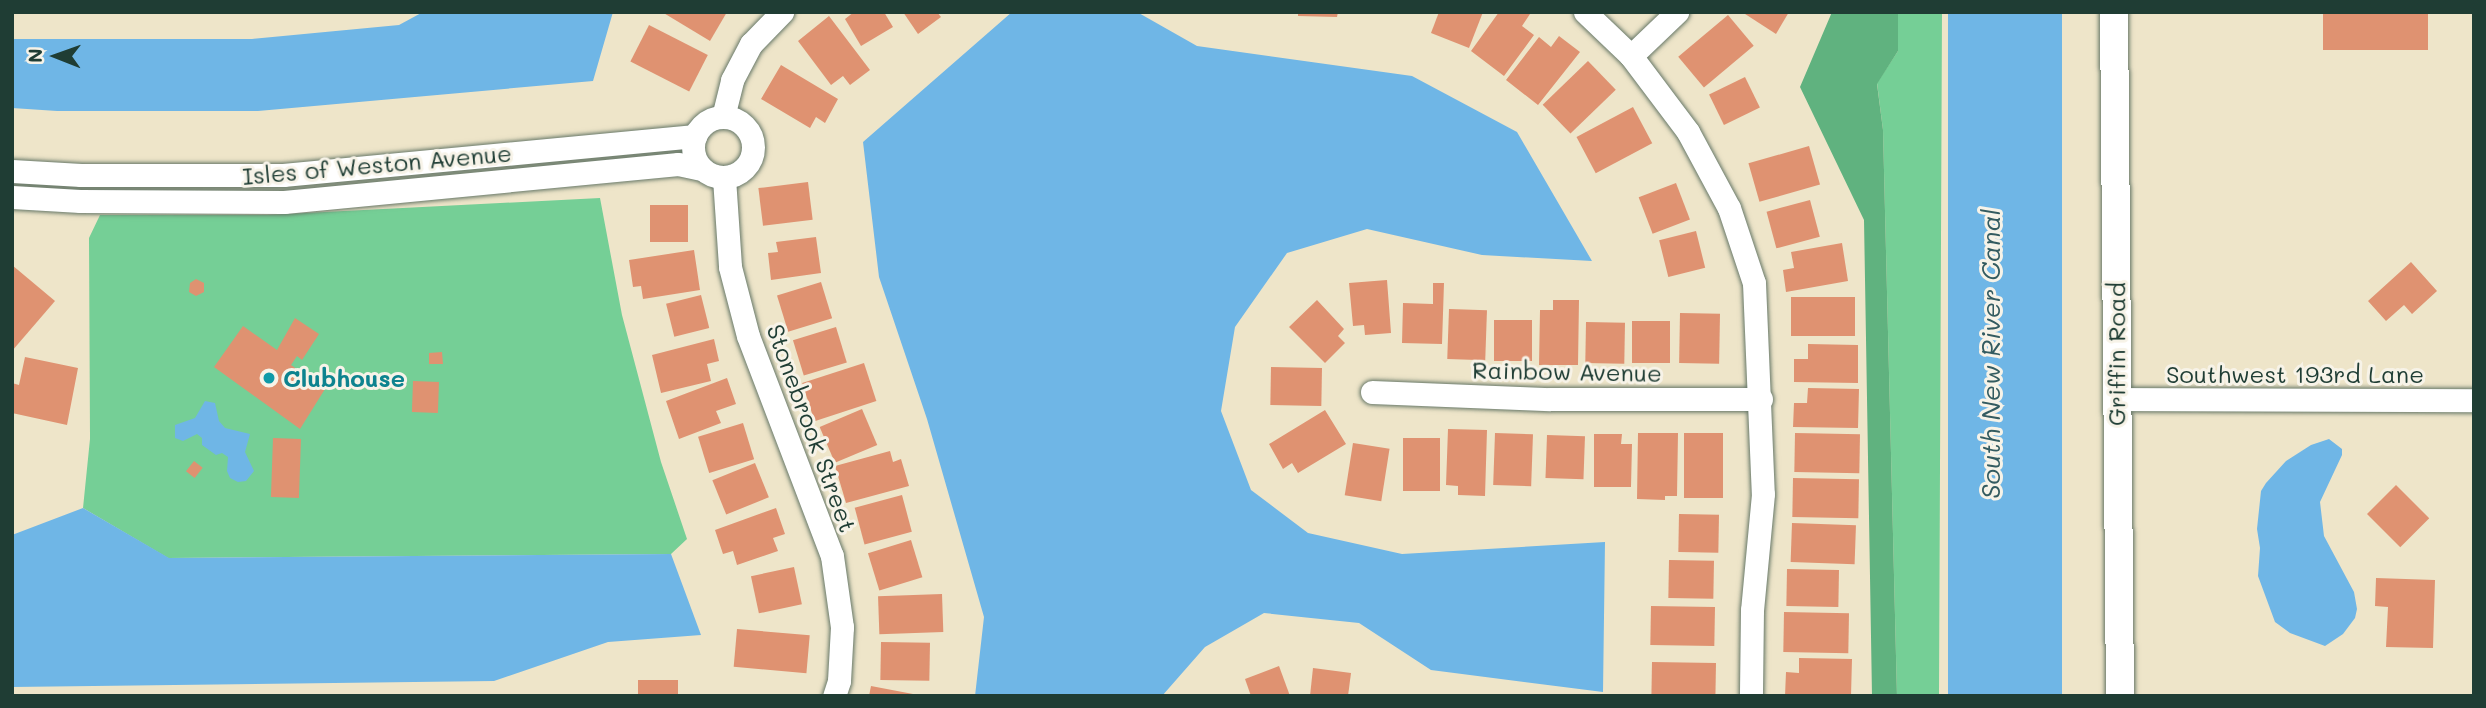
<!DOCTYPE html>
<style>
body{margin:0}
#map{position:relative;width:2486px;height:708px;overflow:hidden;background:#eee5c9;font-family:Mali,sans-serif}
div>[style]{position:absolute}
.green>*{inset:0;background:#75cf96}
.forest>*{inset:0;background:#60b27f}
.water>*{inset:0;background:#6fb6e6;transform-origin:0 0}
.building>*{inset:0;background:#df9271;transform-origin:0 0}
.roads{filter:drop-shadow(0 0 2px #677868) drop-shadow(0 0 2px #677868)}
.minor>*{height:23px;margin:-11.5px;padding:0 11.5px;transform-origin:11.5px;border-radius:11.5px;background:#fff}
.minor>.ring{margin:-11.5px;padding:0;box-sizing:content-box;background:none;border:23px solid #fff;border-radius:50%}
.major>*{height:28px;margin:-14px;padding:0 14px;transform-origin:14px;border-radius:14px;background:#fff}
.dots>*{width:19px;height:19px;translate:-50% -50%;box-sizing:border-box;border:4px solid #f7f3e8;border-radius:50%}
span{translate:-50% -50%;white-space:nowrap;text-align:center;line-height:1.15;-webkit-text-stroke:6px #f7f3e8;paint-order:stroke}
.street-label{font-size:24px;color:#1f3d34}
.culture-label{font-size:24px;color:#0d838f;font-weight:700}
.left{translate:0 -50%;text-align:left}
.water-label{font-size:26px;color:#335b60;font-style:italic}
.frame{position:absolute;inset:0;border:14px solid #1f3d34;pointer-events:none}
.north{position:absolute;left:21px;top:21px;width:70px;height:70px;-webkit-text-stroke:5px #f7f3e8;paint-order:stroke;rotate:271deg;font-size:19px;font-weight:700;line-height:28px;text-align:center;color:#1f3d34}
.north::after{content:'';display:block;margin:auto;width:24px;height:32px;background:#1f3d34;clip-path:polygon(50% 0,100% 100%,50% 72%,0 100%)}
</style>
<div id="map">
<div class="green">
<i style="clip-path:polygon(1898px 12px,1942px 12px,1939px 696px,1897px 696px,1883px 130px,1877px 83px,1898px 51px)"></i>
<i style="clip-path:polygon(600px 198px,622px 315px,661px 462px,687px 539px,671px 554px,168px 558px,83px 508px,90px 439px,89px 238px,100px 215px,266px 215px)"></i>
</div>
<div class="forest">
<i style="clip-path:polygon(1832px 12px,1898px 12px,1898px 51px,1877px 84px,1883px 130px,1897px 696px,1872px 696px,1864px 220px,1800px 87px)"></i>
</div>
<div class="water">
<i style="clip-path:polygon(423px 12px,613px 12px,593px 81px,258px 111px,57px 111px,12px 108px,12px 39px,252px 39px,399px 25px)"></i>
<i style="clip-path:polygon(1012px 12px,1137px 12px,1197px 46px,1412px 76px,1517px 132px,1592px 261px,1482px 255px,1367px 229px,1287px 253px,1235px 327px,1221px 411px,1251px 490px,1308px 533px,1402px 554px,1605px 542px,1603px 692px,1431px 670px,1359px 623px,1264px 613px,1205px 647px,1162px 696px,975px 696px,984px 617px,927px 419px,879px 277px,863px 142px)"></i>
<i style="left:1948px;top:12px;width:114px;height:684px"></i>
<i style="clip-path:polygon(205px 401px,215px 403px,219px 421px,225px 428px,250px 434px,245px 452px,254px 471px,246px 481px,238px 482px,230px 478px,227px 471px,228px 457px,222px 453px,216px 455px,202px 445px,202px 438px,197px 434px,183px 441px,175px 438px,175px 425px,195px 418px)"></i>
<i style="clip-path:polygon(2329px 439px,2342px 449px,2342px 455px,2320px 502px,2324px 536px,2354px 592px,2357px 609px,2355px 618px,2343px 634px,2325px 646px,2290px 633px,2275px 622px,2258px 576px,2260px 548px,2257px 529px,2261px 491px,2266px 483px,2286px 461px,2311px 445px)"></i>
<i style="clip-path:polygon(83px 508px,169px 558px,671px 554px,701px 635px,608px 642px,494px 681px,12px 687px,12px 535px)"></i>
</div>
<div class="building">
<i style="clip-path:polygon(662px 12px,727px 12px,710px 41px)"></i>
<i style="clip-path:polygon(854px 12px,884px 12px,893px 27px,861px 46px,845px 19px)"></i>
<i style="clip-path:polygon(903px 12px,937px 12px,941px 17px,918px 34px)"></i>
<i style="clip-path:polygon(1298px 12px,1338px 12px,1337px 17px,1298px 16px)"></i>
<i style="clip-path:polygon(1439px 12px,1483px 12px,1469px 48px,1431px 33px)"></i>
<i style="clip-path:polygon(1499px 12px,1528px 12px,1530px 14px,1522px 26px,1534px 35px,1504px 76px,1471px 51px)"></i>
<i style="clip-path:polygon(1742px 12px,1789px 12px,1776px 34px)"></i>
<i style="left:2323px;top:12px;width:105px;height:38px"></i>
<i style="left:1728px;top:15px;width:40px;height:65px;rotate:50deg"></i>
<i style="clip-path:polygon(829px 16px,870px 70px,850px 85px,843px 76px,831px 85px,798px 41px)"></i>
<i style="left:649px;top:25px;width:66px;height:41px;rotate:27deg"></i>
<i style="clip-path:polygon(1559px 36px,1580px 52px,1538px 105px,1506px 80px,1539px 37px,1551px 47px)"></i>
<i style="left:1588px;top:61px;width:40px;height:63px;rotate:46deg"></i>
<i style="clip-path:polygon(781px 65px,838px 99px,825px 123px,816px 117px,810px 128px,761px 99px)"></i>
<i style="left:1745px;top:77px;width:34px;height:40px;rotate:64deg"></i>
<i style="left:1633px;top:107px;width:41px;height:64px;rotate:62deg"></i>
<i style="left:1809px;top:146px;width:40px;height:63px;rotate:74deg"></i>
<i style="left:808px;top:182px;width:38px;height:50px;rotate:83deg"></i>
<i style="left:1676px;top:183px;width:39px;height:40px;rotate:69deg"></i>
<i style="left:1810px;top:200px;width:38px;height:45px;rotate:75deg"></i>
<i style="left:650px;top:205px;width:38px;height:37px"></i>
<i style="left:1696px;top:231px;width:38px;height:38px;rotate:76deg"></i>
<i style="clip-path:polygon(816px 237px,821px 273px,771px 280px,768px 253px,778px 252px,776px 242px)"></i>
<i style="clip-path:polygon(1842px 243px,1848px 281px,1786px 292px,1783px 270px,1794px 268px,1791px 252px)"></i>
<i style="clip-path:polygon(694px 250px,700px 290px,643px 299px,641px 286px,633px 287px,629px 260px)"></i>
<i style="clip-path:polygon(2411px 262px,2437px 291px,2412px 314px,2404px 305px,2386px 321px,2368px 301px)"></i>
<i style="clip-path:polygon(12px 265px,55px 301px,12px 351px)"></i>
<i style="clip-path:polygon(196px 279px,204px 283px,204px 292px,196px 296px,189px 292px,190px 283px)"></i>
<i style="clip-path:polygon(1387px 280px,1391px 333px,1365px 335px,1364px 325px,1353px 326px,1349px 283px)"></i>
<i style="left:821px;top:282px;width:38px;height:46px;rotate:73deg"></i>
<i style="clip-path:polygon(1433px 283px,1444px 283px,1442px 344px,1402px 343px,1403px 303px,1433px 304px)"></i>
<i style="left:701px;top:295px;width:34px;height:36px;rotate:76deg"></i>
<i style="left:1791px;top:297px;width:64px;height:39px"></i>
<i style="clip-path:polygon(1317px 300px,1344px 329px,1338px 336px,1345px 343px,1325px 363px,1289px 327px)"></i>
<i style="clip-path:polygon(1553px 300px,1579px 300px,1578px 365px,1539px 365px,1540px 310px,1553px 310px)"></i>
<i style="left:1449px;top:309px;width:38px;height:50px;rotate:2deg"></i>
<i style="left:1680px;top:313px;width:40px;height:50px;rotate:1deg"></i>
<i style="clip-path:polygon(295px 318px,319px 334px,302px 360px,297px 356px,291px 365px,325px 389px,300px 429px,214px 367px,243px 326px,277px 350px)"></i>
<i style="left:1494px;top:320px;width:38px;height:41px"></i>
<i style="left:1632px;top:321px;width:38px;height:42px"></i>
<i style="left:1586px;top:322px;width:39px;height:41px;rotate:1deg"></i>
<i style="left:836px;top:327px;width:37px;height:45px;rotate:73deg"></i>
<i style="clip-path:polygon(714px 339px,719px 361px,707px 364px,711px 381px,661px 393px,652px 355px)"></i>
<i style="clip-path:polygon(1808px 344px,1858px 345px,1858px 383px,1794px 382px,1794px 359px,1808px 359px)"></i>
<i style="clip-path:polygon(442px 352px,443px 364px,429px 364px,429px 353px)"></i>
<i style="clip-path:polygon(25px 357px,78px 368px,67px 425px,12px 413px,12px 383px,19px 385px)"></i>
<i style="left:864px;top:363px;width:40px;height:65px;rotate:72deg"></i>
<i style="left:1271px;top:367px;width:51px;height:38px;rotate:1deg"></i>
<i style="clip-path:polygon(727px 378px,736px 404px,716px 411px,721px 423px,679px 439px,666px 401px)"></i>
<i style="left:413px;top:381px;width:26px;height:31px;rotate:2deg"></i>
<i style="clip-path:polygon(1808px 388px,1859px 389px,1858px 428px,1793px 427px,1794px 403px,1807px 403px)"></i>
<i style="left:862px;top:409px;width:39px;height:46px;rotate:67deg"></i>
<i style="clip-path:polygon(1325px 410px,1346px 444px,1298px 473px,1292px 463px,1283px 469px,1269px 444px)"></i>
<i style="left:743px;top:423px;width:38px;height:47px;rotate:73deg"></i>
<i style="clip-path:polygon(1448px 429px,1487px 430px,1485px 496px,1458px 495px,1458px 486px,1446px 485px)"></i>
<i style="left:1495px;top:433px;width:38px;height:52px;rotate:2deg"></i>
<i style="clip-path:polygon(1638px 433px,1678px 433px,1677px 496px,1665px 496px,1665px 500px,1637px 499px)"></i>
<i style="left:1684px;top:433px;width:39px;height:65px"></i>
<i style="left:1795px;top:433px;width:65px;height:39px;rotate:1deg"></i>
<i style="clip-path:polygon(1594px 434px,1622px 434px,1621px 444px,1632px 444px,1631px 487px,1594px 487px)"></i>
<i style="left:1547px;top:435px;width:38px;height:43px;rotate:2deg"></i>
<i style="left:273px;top:438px;width:28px;height:59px;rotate:2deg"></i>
<i style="left:1403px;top:438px;width:37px;height:53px"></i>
<i style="left:1353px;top:443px;width:37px;height:53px;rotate:9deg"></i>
<i style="clip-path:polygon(890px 451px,893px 462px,901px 459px,909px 486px,846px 503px,835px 466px)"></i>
<i style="left:194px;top:461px;width:11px;height:13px;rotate:38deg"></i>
<i style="left:755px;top:463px;width:37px;height:46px;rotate:68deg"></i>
<i style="left:1793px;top:478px;width:66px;height:39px;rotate:1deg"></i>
<i style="left:2396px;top:485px;width:47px;height:41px;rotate:45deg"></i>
<i style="left:902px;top:495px;width:38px;height:49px;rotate:75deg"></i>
<i style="clip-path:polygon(776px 508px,785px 534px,773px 538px,778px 551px,737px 565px,733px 551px,723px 554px,715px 530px)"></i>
<i style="left:1679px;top:514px;width:40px;height:38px;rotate:1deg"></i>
<i style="left:1792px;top:523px;width:64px;height:39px;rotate:2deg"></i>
<i style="left:911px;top:540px;width:39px;height:45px;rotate:73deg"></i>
<i style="left:1669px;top:560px;width:45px;height:38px;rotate:1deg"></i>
<i style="left:794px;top:567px;width:38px;height:44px;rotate:78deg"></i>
<i style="left:1787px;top:569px;width:52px;height:37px;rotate:1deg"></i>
<i style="clip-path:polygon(2376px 578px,2435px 580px,2433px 648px,2386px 647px,2388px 607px,2375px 606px)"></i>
<i style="left:942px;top:594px;width:38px;height:64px;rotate:88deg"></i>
<i style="left:1651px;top:606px;width:64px;height:39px;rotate:1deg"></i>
<i style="left:1784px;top:612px;width:65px;height:40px;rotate:1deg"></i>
<i style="left:737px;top:629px;width:73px;height:38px;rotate:5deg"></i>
<i style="left:881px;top:642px;width:49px;height:38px;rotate:1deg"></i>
<i style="clip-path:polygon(1799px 658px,1852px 659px,1851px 696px,1785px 696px,1786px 672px,1799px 673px)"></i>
<i style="left:1652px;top:662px;width:64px;height:34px;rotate:1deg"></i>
<i style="clip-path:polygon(1279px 666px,1290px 696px,1251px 696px,1245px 679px)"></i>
<i style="clip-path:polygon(1313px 668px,1351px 673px,1348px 696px,1310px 696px)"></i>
<i style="left:638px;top:680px;width:40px;height:16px"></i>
<i style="clip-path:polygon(871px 686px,913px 694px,913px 696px,869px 696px)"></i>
</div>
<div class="roads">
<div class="minor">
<i style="left:1585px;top:12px;width:64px;rotate:43.7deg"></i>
<i style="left:1631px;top:56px;width:95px;rotate:53.1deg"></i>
<i style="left:1688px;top:132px;width:86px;rotate:61.7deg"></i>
<i style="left:1729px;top:208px;width:79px;rotate:71.6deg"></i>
<i style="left:1754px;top:283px;width:211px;rotate:87.6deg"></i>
<i style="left:1763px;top:494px;width:117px;rotate:95.4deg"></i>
<i style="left:1752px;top:610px;width:86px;rotate:90.7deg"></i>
<i style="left:1631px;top:56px;width:64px;rotate:-43.7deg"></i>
<i style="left:723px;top:117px;width:38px;rotate:-76deg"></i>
<i style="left:732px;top:80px;width:41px;rotate:-62.2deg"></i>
<i style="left:751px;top:44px;width:45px;rotate:-45.9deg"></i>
<i class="ring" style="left:693px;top:117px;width:37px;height:37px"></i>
<i style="left:12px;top:171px;width:69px;rotate:3.3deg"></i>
<i style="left:81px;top:175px;width:202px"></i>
<i style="left:283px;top:175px;width:414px;rotate:-5.4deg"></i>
<i style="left:724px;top:178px;width:89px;rotate:86.1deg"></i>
<i style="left:730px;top:267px;width:71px;rotate:75.4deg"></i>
<i style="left:748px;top:336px;width:235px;rotate:69.1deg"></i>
<i style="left:832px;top:556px;width:72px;rotate:82deg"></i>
<i style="left:842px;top:627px;width:54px;rotate:93.2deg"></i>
<i style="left:839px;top:681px;width:16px;rotate:108deg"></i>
<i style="left:12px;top:197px;width:68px;rotate:3.4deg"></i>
<i style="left:80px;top:201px;width:204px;rotate:0.3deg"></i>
<i style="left:284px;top:202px;width:396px;rotate:-5.5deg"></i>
<i style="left:678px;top:164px;width:25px;rotate:12deg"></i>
<i style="left:1372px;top:392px;width:178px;rotate:2.3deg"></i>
<i style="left:1550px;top:399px;width:211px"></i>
<i style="left:2116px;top:399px;width:358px;rotate:0.2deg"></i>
</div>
<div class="major">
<i style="left:2114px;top:12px;width:684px;rotate:89.5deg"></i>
</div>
</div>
<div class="dots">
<i style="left:269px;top:378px;background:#0f9aa8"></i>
</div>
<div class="street-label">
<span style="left:377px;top:164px;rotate:-5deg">Isles of Weston Avenue</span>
<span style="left:2116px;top:354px;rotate:-90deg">Griffin Road</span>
<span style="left:1567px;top:371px;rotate:1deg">Rainbow Avenue</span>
<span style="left:2295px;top:374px">Southwest 193rd Lane</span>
<span style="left:812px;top:428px;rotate:70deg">Stonebrook Street</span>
</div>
<div class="culture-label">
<span class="left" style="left:283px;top:378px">Clubhouse</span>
</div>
<div class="water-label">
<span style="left:1991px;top:354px;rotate:-90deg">South New River Canal</span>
</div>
<div class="frame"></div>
<div class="north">N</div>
</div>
